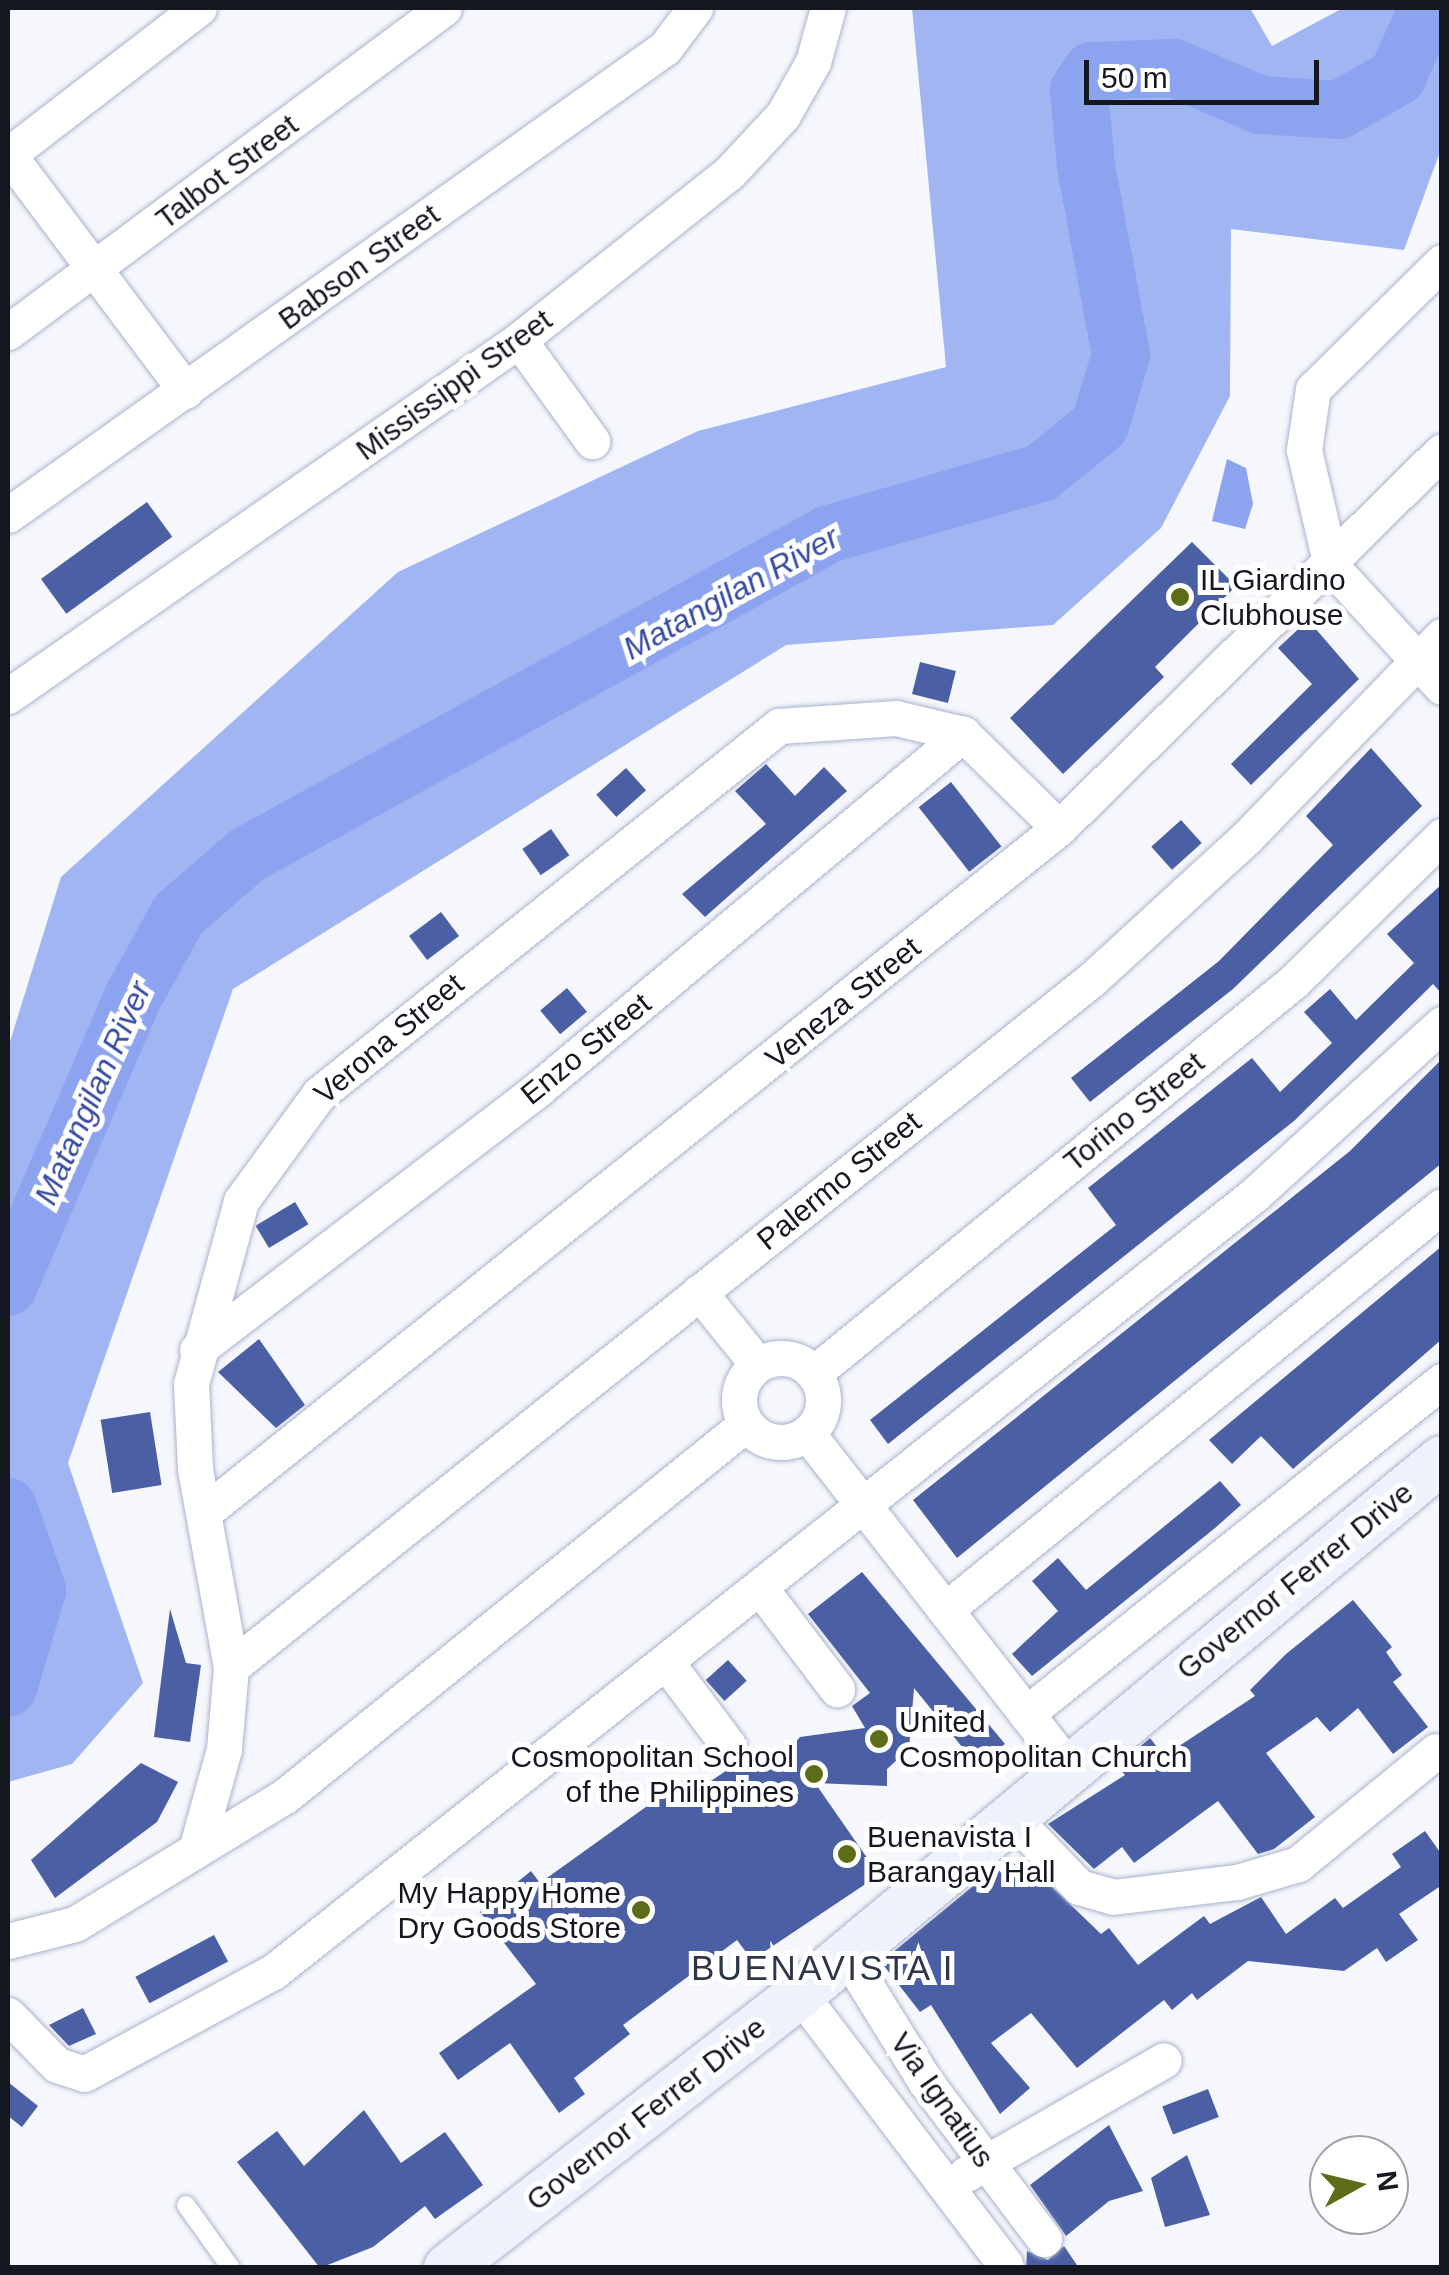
<!DOCTYPE html>
<style>
body{margin:0}
#map{position:relative;width:1449px;height:2275px;overflow:hidden;background:#f5f7fc;font-family:Helvetica,sans-serif}
div>[style]{position:absolute}
.forest>*{inset:0;background:#a0b5f2}
.water>*{inset:0;background:#8ca4f0}
.river>*{height:58px;margin:-29px;padding:0 29px;transform-origin:29px;border-radius:29px;background:#8ca4f0}
.building>*{inset:0;background:#4b5fa5;transform-origin:0 0}
.roads{filter:drop-shadow(0 0 2px #aab3cc) drop-shadow(0 0 2px #aab3cc)}
.service>*{height:18px;margin:-9px;padding:0 9px;transform-origin:9px;border-radius:9px;background:#fff}
.minor>*{height:35px;margin:-17.5px;padding:0 17.5px;transform-origin:17.5px;border-radius:17.5px;background:#fff}
.minor>.ring{margin:-17.5px;padding:0;box-sizing:content-box;background:none;border:35px solid #fff;border-radius:50%}
.secondary>*{height:48px;margin:-24px;padding:0 24px;transform-origin:24px;border-radius:24px;background:#eef2fd}
.dots>*{width:28px;height:28px;translate:-50% -50%;box-sizing:border-box;border:5px solid #fff;border-radius:50%}
span{translate:-50% -50%;white-space:nowrap;text-align:center;line-height:1.15;-webkit-text-stroke:10px #fff;paint-order:stroke}
.street-label{font-size:30px;color:#141720}
.poi-label{font-size:30px;color:#141720}
.left{translate:0 -50%;text-align:left}
.right{translate:-100% -50%;text-align:right}
.water-label{font-size:32px;color:#364aa2;font-style:italic}
.quarter-label{font-size:35px;color:#30364a;letter-spacing:2.5px}
.frame{position:absolute;inset:0;border:10px solid #141720;pointer-events:none}
.north{position:absolute;left:1309px;top:2135px;width:100px;height:100px;box-sizing:border-box;background:#fff;border:2px solid #a1a2a6;border-radius:50%;rotate:82deg;font-size:28px;font-weight:700;line-height:40px;text-align:center;color:#141720}
.north::after{content:'';display:block;margin:auto;width:35px;height:45px;background:#5c6c17;clip-path:polygon(50% 0,100% 100%,50% 72%,0 100%)}
.scale{position:absolute;left:1084px;top:60px;width:235px;height:45px;box-sizing:border-box;border:5px solid #141720;border-top:0;padding-left:12px;font-size:30px;line-height:35px;white-space:nowrap;color:#141720;-webkit-text-stroke:8px #fff;paint-order:stroke}
</style>
<div id="map">
<div class="forest">
<i style="clip-path:polygon(912px 8px,1250px 8px,1272px 46px,1343px 8px,1441px 8px,1441px 149px,1404px 250px,1231px 229px,1230px 396px,1161px 528px,1053px 625px,786px 645px,233px 989px,68px 1463px,143px 1683px,72px 1764px,8px 1782px,8px 1048px,61px 877px,398px 572px,698px 431px,946px 367px)"></i>
</div>
<div class="water">
<i style="clip-path:polygon(1227px 459px,1246px 468px,1253px 504px,1245px 529px,1212px 521px)"></i>
</div>
<div class="river">
<i style="left:8px;top:1287px;width:316px;rotate:-66.7deg"></i>
<i style="left:133px;top:997px;width:95px;rotate:-61deg"></i>
<i style="left:179px;top:914px;width:90px;rotate:-40.9deg"></i>
<i style="left:247px;top:855px;width:665px;rotate:-28.88deg"></i>
<i style="left:829px;top:534px;width:221px;rotate:-16.1deg"></i>
<i style="left:1041px;top:473px;width:76px;rotate:-39.1deg"></i>
<i style="left:1100px;top:425px;width:73px;rotate:-73.3deg"></i>
<i style="left:1121px;top:355px;width:192px;rotate:-100.5deg"></i>
<i style="left:1086px;top:166px;width:76px;rotate:-95.3deg"></i>
<i style="left:1079px;top:90px;width:23px;rotate:-56deg"></i>
<i style="left:1092px;top:71px;width:82px;rotate:-2.1deg"></i>
<i style="left:1174px;top:68px;width:94px;rotate:23.3deg"></i>
<i style="left:1260px;top:105px;width:79px;rotate:3.6deg"></i>
<i style="left:1339px;top:110px;width:67px;rotate:-29.6deg"></i>
<i style="left:1397px;top:77px;width:76px;rotate:-65.8deg"></i>
<i style="left:8px;top:1507px;width:88px;rotate:70.7deg"></i>
<i style="left:37px;top:1590px;width:102px;rotate:106.5deg"></i>
</div>
<div class="building">
<i style="left:147px;top:502px;width:43px;height:131px;rotate:54deg"></i>
<i style="clip-path:polygon(1192px 542px,1236px 586px,1155px 667px,1164px 677px,1063px 774px,1010px 718px)"></i>
<i style="clip-path:polygon(1308px 620px,1359px 679px,1251px 785px,1231px 764px,1312px 684px,1278px 648px)"></i>
<i style="left:920px;top:662px;width:37px;height:33px;rotate:14deg"></i>
<i style="clip-path:polygon(1371px 748px,1422px 806px,1233px 989px,1090px 1102px,1071px 1078px,1219px 961px,1333px 845px,1306px 816px)"></i>
<i style="clip-path:polygon(766px 764px,795px 796px,824px 767px,847px 791px,705px 917px,682px 894px,766px 824px,735px 791px)"></i>
<i style="left:626px;top:768px;width:30px;height:40px;rotate:48deg"></i>
<i style="left:951px;top:782px;width:82px;height:41px;rotate:52deg"></i>
<i style="left:1181px;top:820px;width:31px;height:40px;rotate:48deg"></i>
<i style="left:551px;top:829px;width:32px;height:35px;rotate:55deg"></i>
<i style="clip-path:polygon(1442px 884px,1442px 994px,1433px 984px,1294px 1121px,888px 1444px,870px 1420px,1116px 1225px,1088px 1188px,1252px 1058px,1280px 1092px,1332px 1043px,1304px 1012px,1330px 989px,1356px 1020px,1414px 963px,1387px 934px)"></i>
<i style="left:441px;top:912px;width:30px;height:40px;rotate:53deg"></i>
<i style="left:567px;top:988px;width:31px;height:35px;rotate:50deg"></i>
<i style="clip-path:polygon(1442px 1059px,1442px 1163px,957px 1558px,913px 1500px,1350px 1151px)"></i>
<i style="left:295px;top:1202px;width:26px;height:46px;rotate:59deg"></i>
<i style="clip-path:polygon(1442px 1246px,1442px 1339px,1293px 1469px,1261px 1436px,1232px 1464px,1209px 1440px)"></i>
<i style="clip-path:polygon(259px 1339px,305px 1405px,276px 1428px,218px 1372px)"></i>
<i style="left:150px;top:1412px;width:74px;height:50px;rotate:81deg"></i>
<i style="clip-path:polygon(1220px 1481px,1241px 1505px,1215px 1528px,1032px 1676px,1012px 1654px,1058px 1611px,1032px 1581px,1058px 1558px,1086px 1590px)"></i>
<i style="clip-path:polygon(862px 1572px,1005px 1744px,976px 1764px,914px 1688px,909px 1749px,887px 1769px,887px 1786px,815px 1783px,879px 1875px,752px 1960px,737px 1940px,623px 2025px,630px 2034px,574px 2078px,585px 2094px,559px 2113px,510px 2043px,458px 2080px,439px 2053px,536px 1984px,480px 1912px,531px 1871px,540px 1883px,689px 1776px,699px 1789px,757px 1750px,771px 1770px,800px 1737px,865px 1728px,852px 1706px,870px 1693px,808px 1614px)"></i>
<i style="clip-path:polygon(1353px 1600px,1392px 1647px,1386px 1652px,1402px 1675px,1393px 1682px,1428px 1727px,1393px 1754px,1358px 1708px,1330px 1732px,1317px 1717px,1266px 1753px,1315px 1817px,1274px 1849px,1258px 1854px,1218px 1801px,1134px 1863px,1122px 1847px,1094px 1869px,1048px 1824px,1125px 1775px,1117px 1766px,1150px 1738px,1164px 1756px,1255px 1696px,1250px 1690px,1286px 1654px)"></i>
<i style="clip-path:polygon(170px 1609px,186px 1663px,201px 1665px,190px 1742px,154px 1737px)"></i>
<i style="left:728px;top:1660px;width:28px;height:30px;rotate:48deg"></i>
<i style="clip-path:polygon(141px 1763px,178px 1782px,157px 1822px,55px 1898px,31px 1860px)"></i>
<i style="clip-path:polygon(1425px 1831px,1442px 1855px,1442px 1885px,1399px 1914px,1418px 1940px,1386px 1962px,1377px 1948px,1344px 1971px,1248px 1961px,1197px 2000px,1192px 1993px,1172px 2010px,1164px 2000px,1077px 2068px,1031px 2013px,991px 2043px,1030px 2088px,1000px 2114px,931px 2005px,920px 2012px,881px 1962px,996px 1867px,1002px 1874px,1022px 1858px,1101px 1934px,1109px 1928px,1138px 1965px,1204px 1916px,1210px 1924px,1261px 1897px,1286px 1934px,1335px 1898px,1343px 1908px,1401px 1867px,1392px 1854px)"></i>
<i style="left:214px;top:1935px;width:30px;height:89px;rotate:62deg"></i>
<i style="clip-path:polygon(83px 2008px,96px 2034px,69px 2046px,49px 2025px)"></i>
<i style="clip-path:polygon(8px 2082px,38px 2106px,22px 2127px,8px 2116px)"></i>
<i style="left:1208px;top:2089px;width:30px;height:49px;rotate:69deg"></i>
<i style="clip-path:polygon(364px 2110px,401px 2163px,445px 2132px,483px 2185px,435px 2219px,425px 2206px,373px 2247px,320px 2268px,237px 2162px,277px 2131px,304px 2166px)"></i>
<i style="clip-path:polygon(1109px 2125px,1143px 2191px,1109px 2201px,1066px 2236px,1030px 2185px)"></i>
<i style="clip-path:polygon(1187px 2155px,1210px 2215px,1165px 2227px,1151px 2178px)"></i>
<i style="clip-path:polygon(1064px 2246px,1079px 2268px,1026px 2268px,1027px 2251px,1048px 2260px)"></i>
</div>
<div class="roads">
<div class="service">
<i style="left:186px;top:2205px;width:77px;rotate:54.5deg"></i>
</div>
<div class="minor">
<i style="left:8px;top:154px;width:296px;rotate:53.1deg"></i>
<i style="left:8px;top:155px;width:241px;rotate:-37.6deg"></i>
<i style="left:1442px;top:262px;width:181px;rotate:135.4deg"></i>
<i style="left:1313px;top:389px;width:62px;rotate:98.4deg"></i>
<i style="left:1304px;top:450px;width:119px;rotate:76.9deg"></i>
<i style="left:1331px;top:566px;width:164px;rotate:47.5deg"></i>
<i style="left:8px;top:332px;width:543px;rotate:-36.62deg"></i>
<i style="left:519px;top:340px;width:125px;rotate:54.1deg"></i>
<i style="left:8px;top:515px;width:806px;rotate:-35.41deg"></i>
<i style="left:665px;top:48px;width:50px;rotate:-53.1deg"></i>
<i style="left:8px;top:696px;width:623px;rotate:-34.86deg"></i>
<i style="left:519px;top:340px;width:268px;rotate:-38.5deg"></i>
<i style="left:729px;top:173px;width:79px;rotate:-47deg"></i>
<i style="left:783px;top:115px;width:61px;rotate:-60.5deg"></i>
<i style="left:813px;top:62px;width:56px;rotate:-74.5deg"></i>
<i style="left:699px;top:1292px;width:92px;rotate:51.1deg"></i>
<i style="left:197px;top:1350px;width:429px;rotate:-37.4deg"></i>
<i style="left:538px;top:1089px;width:554px;rotate:-39.87deg"></i>
<i class="ring" style="left:739px;top:1358px;width:49px;height:49px"></i>
<i style="left:814px;top:1373px;width:618px;rotate:-39.22deg"></i>
<i style="left:1293px;top:982px;width:209px;rotate:-44.4deg"></i>
<i style="left:807px;top:1433px;width:424px;rotate:52deg"></i>
<i style="left:206px;top:1511px;width:1093px;rotate:-38.68deg"></i>
<i style="left:1059px;top:828px;width:537px;rotate:-44.55deg"></i>
<i style="left:761px;top:1589px;width:126px;rotate:52.8deg"></i>
<i style="left:945px;top:1610px;width:640px;rotate:-39.11deg"></i>
<i style="left:669px;top:1666px;width:99px;rotate:53.2deg"></i>
<i style="left:231px;top:1667px;width:1101px;rotate:-38.62deg"></i>
<i style="left:1091px;top:980px;width:210px;rotate:-42.5deg"></i>
<i style="left:1246px;top:838px;width:281px;rotate:-45.9deg"></i>
<i style="left:1026px;top:1714px;width:533px;rotate:-38.68deg"></i>
<i style="left:1010px;top:1815px;width:100px;rotate:46.2deg"></i>
<i style="left:1079px;top:1887px;width:35px;rotate:16deg"></i>
<i style="left:1113px;top:1897px;width:125px;rotate:-6.9deg"></i>
<i style="left:1237px;top:1882px;width:64px;rotate:-16.4deg"></i>
<i style="left:1298px;top:1864px;width:178px;rotate:-39.3deg"></i>
<i style="left:197px;top:1846px;width:101px;rotate:-74.4deg"></i>
<i style="left:224px;top:1749px;width:82px;rotate:-85.1deg"></i>
<i style="left:231px;top:1667px;width:202px;rotate:-100.3deg"></i>
<i style="left:195px;top:1468px;width:84px;rotate:-92.7deg"></i>
<i style="left:191px;top:1384px;width:190px;rotate:-74.7deg"></i>
<i style="left:241px;top:1201px;width:132px;rotate:-53.9deg"></i>
<i style="left:319px;top:1094px;width:589px;rotate:-38.66deg"></i>
<i style="left:779px;top:726px;width:117px;rotate:-3.9deg"></i>
<i style="left:896px;top:718px;width:69px;rotate:13.4deg"></i>
<i style="left:963px;top:734px;width:134px;rotate:44.4deg"></i>
<i style="left:8px;top:1941px;width:69px;rotate:-14.2deg"></i>
<i style="left:75px;top:1924px;width:246px;rotate:-31.4deg"></i>
<i style="left:285px;top:1796px;width:592px;rotate:-38.9deg"></i>
<i style="left:847px;top:1955px;width:148px;rotate:58.2deg"></i>
<i style="left:925px;top:2081px;width:198px;rotate:53deg"></i>
<i style="left:800px;top:1994px;width:340px;rotate:52.8deg"></i>
<i style="left:8px;top:2015px;width:70px;rotate:45.6deg"></i>
<i style="left:57px;top:2065px;width:28px;rotate:18deg"></i>
<i style="left:84px;top:2074px;width:215px;rotate:-28.4deg"></i>
<i style="left:273px;top:1972px;width:1251px;rotate:-38.38deg"></i>
<i style="left:1254px;top:1195px;width:254px;rotate:-42.3deg"></i>
<i style="left:966px;top:2174px;width:228px;rotate:-29.9deg"></i>
</div>
<div class="secondary">
<i style="left:448px;top:2268px;width:446px;rotate:-37.9deg"></i>
<i style="left:800px;top:1994px;width:835px;rotate:-39.75deg"></i>
</div>
</div>
<div class="dots">
<i style="left:1180px;top:597px;background:#5c6c17"></i>
<i style="left:879px;top:1739px;background:#5c6c17"></i>
<i style="left:814px;top:1774px;background:#5c6c17"></i>
<i style="left:847px;top:1854px;background:#5c6c17"></i>
<i style="left:641px;top:1910px;background:#5c6c17"></i>
</div>
<div class="street-label">
<span style="left:227px;top:172px;rotate:-37deg">Talbot Street</span>
<span style="left:359px;top:267px;rotate:-36deg">Babson Street</span>
<span style="left:454px;top:385px;rotate:-36deg">Mississippi Street</span>
<span style="left:843px;top:1003px;rotate:-39deg">Veneza Street</span>
<span style="left:389px;top:1039px;rotate:-40deg">Verona Street</span>
<span style="left:586px;top:1049px;rotate:-39deg">Enzo Street</span>
<span style="left:1134px;top:1112px;rotate:-39deg">Torino Street</span>
<span style="left:839px;top:1181px;rotate:-39deg">Palermo Street</span>
<span style="left:1295px;top:1581px;rotate:-39deg">Governor Ferrer Drive</span>
<span style="left:942px;top:2100px;rotate:55deg">Via Ignatius</span>
<span style="left:646px;top:2114px;rotate:-38deg">Governor Ferrer Drive</span>
</div>
<div class="poi-label">
<span class="left" style="left:1200px;top:597px">IL Giardino<br>Clubhouse</span>
<span class="left" style="left:899px;top:1739px">United<br>Cosmopolitan Church</span>
<span class="right" style="left:794px;top:1774px">Cosmopolitan School<br>of the Philippines</span>
<span class="left" style="left:867px;top:1854px">Buenavista I<br>Barangay Hall</span>
<span class="right" style="left:621px;top:1910px">My Happy Home<br>Dry Goods Store</span>
</div>
<div class="water-label">
<span style="left:731px;top:593px;rotate:-29deg">Matangilan River</span>
<span style="left:93px;top:1093px;rotate:-66deg">Matangilan River</span>
</div>
<div class="quarter-label">
<span style="left:823px;top:1968px">BUENAVISTA I</span>
</div>
<div class="frame"></div>
<div class="north">N</div>
<div class="scale">50 m</div>
</div>
